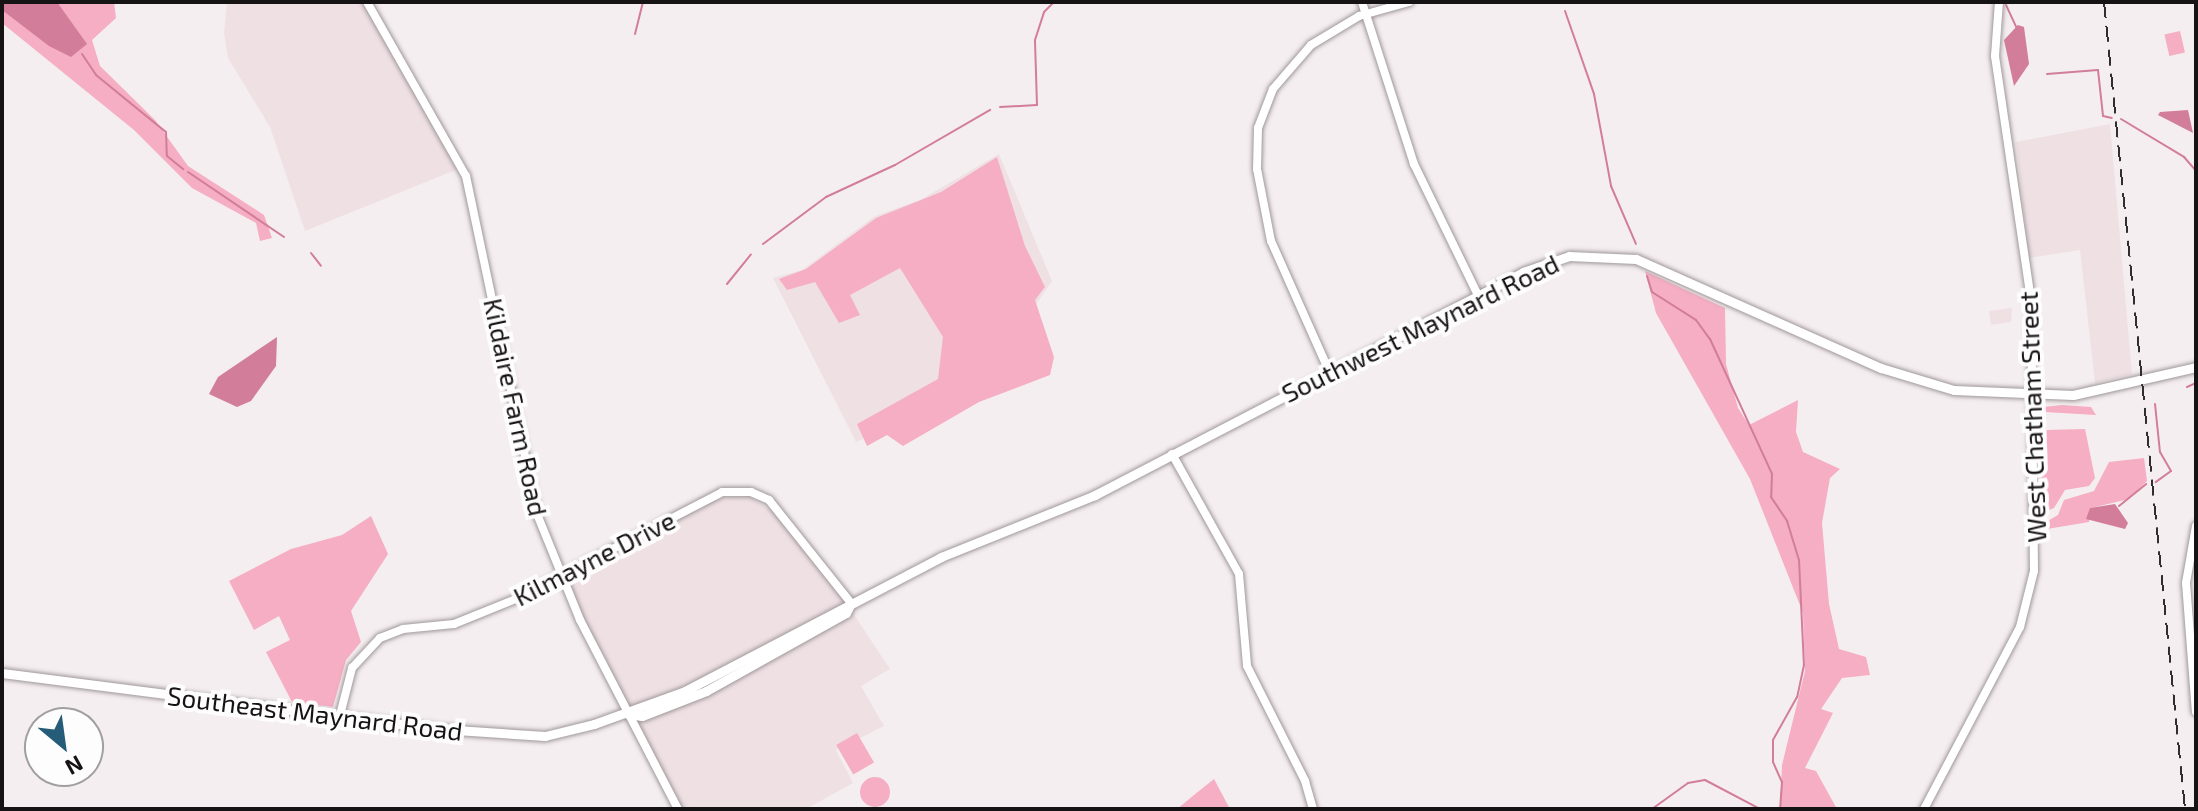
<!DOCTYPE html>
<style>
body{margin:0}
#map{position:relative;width:2198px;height:811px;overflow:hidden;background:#f5eef0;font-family:"Exo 2",sans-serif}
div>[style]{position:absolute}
.built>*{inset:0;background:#efe0e4}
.green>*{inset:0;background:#f5aec3;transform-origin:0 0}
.round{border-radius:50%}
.water>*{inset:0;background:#d27d99}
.stream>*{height:2px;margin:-1px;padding:0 1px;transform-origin:1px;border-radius:1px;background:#d27d99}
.roads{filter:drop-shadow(0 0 2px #9f989a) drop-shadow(0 0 2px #9f989a)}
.secondary>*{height:8px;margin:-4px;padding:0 4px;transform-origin:4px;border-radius:4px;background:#fff}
.primary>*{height:9px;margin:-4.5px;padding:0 4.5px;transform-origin:4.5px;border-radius:4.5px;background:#fff}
.rail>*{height:2px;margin-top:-1px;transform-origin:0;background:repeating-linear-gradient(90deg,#322e2f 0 16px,transparent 0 24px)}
span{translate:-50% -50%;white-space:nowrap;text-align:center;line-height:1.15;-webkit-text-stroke:8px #fefdfd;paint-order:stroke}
.street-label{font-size:26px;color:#161314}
.frame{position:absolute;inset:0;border:4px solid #161314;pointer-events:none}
.north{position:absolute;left:24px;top:707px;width:80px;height:80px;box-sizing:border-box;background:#fefdfd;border:2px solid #a19fa0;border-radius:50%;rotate:151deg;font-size:22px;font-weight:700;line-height:32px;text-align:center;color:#161314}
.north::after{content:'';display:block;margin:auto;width:28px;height:36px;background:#255c77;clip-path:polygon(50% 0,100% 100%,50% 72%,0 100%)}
</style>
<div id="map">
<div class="built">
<i style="clip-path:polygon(227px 2px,367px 2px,463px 167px,305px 231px,270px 127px,228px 58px,224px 32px)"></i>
<i style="clip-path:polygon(2110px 124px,2132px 374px,2095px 383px,2080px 250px,2029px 258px,2016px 142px)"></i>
<i style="clip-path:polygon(999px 154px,1052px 281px,977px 392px,856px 442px,773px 278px,802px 270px,875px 216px,920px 200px)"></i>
<i style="clip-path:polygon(2012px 308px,2011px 322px,1991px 325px,1989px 311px)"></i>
<i style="clip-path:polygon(747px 496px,774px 512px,839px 592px,890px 669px,861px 686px,884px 726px,836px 750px,853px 783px,806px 809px,678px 809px,560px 576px,676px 516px,723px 498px)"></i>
</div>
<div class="green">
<i style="clip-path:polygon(2px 2px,114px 2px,116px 18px,92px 40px,100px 66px,155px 120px,188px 166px,264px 215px,272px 238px,260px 241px,256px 223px,192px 188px,134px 130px,2px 23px)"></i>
<i style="left:2180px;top:31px;width:22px;height:16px;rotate:77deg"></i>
<i style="clip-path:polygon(997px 157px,1025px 246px,1045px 287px,1035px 300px,1054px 357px,1050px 375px,979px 402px,903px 446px,887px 435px,867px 446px,857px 424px,938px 379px,943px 337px,900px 268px,850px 295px,860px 315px,839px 323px,815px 282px,787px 290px,779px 279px,806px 269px,876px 218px,941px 192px)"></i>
<i style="clip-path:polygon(1645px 271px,1725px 308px,1726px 364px,1738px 408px,1749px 425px,1798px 400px,1796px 432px,1803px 452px,1840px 469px,1830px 478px,1822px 523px,1829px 604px,1839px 649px,1866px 657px,1870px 675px,1842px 678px,1821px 709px,1833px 713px,1805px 768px,1816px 771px,1837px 809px,1780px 809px,1782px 765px,1805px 671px,1803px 613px,1750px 479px,1656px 313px)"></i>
<i style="clip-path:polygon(2062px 405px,2091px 407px,2096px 415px,2045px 412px,2045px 418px,2039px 417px,2043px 407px)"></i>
<i style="clip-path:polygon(2045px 422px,2046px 430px,2085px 429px,2095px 478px,2089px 486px,2065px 490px,2054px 508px,2044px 512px,2038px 425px)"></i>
<i style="clip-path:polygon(2144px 458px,2147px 481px,2129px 499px,2091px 508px,2089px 522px,2047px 529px,2046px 522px,2058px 515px,2064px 500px,2094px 491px,2109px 462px)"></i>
<i style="clip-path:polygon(371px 516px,388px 554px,351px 611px,361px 642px,346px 660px,333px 707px,292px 702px,266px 652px,290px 640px,279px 616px,254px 630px,229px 581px,291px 549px,342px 535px)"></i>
<i style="left:857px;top:733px;width:34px;height:24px;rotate:60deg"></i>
<i class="round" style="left:860px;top:777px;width:30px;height:30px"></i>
<i style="clip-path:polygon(1214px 779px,1230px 809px,1177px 809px,1194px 795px)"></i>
</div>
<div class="water">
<i style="clip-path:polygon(2px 2px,57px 2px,87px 44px,71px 57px,49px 46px,2px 10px)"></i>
<i style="clip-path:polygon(2018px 25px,2024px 27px,2029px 64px,2014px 86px,2004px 40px)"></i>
<i style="clip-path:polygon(2188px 110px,2193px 133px,2158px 115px,2160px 112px)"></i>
<i style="clip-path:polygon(277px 337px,276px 366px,251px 401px,237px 407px,209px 394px,218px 377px)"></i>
<i style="clip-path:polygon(2115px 504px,2128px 523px,2125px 529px,2086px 519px,2090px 508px)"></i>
</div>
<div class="stream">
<i style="left:2006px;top:5px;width:26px;rotate:65deg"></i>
<i style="left:1565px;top:11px;width:88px;rotate:70.7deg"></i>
<i style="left:1594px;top:94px;width:94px;rotate:79.5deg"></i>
<i style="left:1611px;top:186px;width:63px;rotate:66.7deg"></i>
<i style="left:635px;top:34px;width:33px;rotate:-76deg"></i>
<i style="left:82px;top:54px;width:25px;rotate:56deg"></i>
<i style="left:96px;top:75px;width:90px;rotate:39.2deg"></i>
<i style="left:166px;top:132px;width:24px;rotate:88deg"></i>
<i style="left:167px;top:156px;width:21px;rotate:39deg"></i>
<i style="left:2047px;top:74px;width:51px;rotate:-4.5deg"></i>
<i style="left:2098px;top:70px;width:46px;rotate:83.8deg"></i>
<i style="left:2103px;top:116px;width:9px;rotate:13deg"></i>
<i style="left:1000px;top:107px;width:37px;rotate:-3deg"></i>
<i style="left:1037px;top:105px;width:65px;rotate:-91.8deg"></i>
<i style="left:1035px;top:40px;width:29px;rotate:-72deg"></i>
<i style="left:1044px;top:12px;width:14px;rotate:-45deg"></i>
<i style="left:2121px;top:119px;width:74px;rotate:31.1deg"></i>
<i style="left:2184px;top:157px;width:18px;rotate:49deg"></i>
<i style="left:188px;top:172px;width:116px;rotate:34.1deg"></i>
<i style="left:2196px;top:200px;width:3px;rotate:90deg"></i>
<i style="left:763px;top:244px;width:79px;rotate:-36.7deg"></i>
<i style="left:826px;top:197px;width:76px;rotate:-24.9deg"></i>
<i style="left:895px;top:165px;width:110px;rotate:-30.1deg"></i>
<i style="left:311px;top:253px;width:16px;rotate:52deg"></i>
<i style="left:1647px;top:276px;width:17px;rotate:73deg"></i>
<i style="left:1652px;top:292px;width:52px;rotate:32.5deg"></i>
<i style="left:1696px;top:320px;width:24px;rotate:54deg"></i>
<i style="left:1710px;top:339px;width:149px;rotate:65.3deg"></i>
<i style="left:1772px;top:474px;width:23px;rotate:92deg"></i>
<i style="left:1771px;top:497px;width:29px;rotate:56deg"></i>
<i style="left:1787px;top:521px;width:41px;rotate:72.9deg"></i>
<i style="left:1799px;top:560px;width:105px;rotate:87.3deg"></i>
<i style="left:1804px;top:665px;width:33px;rotate:102deg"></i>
<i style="left:1797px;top:697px;width:49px;rotate:119.2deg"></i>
<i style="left:1773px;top:740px;width:22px;rotate:90deg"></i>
<i style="left:1773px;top:762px;width:22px;rotate:66deg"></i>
<i style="left:1782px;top:782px;width:27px;rotate:94deg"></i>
<i style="left:727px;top:284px;width:38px;rotate:-51deg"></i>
<i style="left:2187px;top:387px;width:10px;rotate:-24deg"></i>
<i style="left:2155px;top:404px;width:48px;rotate:84.1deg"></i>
<i style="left:2160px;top:452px;width:22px;rotate:60deg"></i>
<i style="left:2171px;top:471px;width:19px;rotate:144deg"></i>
<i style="left:2119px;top:506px;width:35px;rotate:-39deg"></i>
<i style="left:1630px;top:809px;width:14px"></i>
<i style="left:1652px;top:809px;width:44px;rotate:-35.8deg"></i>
<i style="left:1688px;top:783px;width:17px;rotate:-10deg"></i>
<i style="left:1705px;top:780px;width:62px;rotate:27.8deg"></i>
</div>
<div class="roads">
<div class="secondary">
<i style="left:367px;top:2px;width:200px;rotate:60.4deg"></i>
<i style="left:466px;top:176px;width:345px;rotate:78.1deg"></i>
<i style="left:537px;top:514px;width:114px;rotate:67.9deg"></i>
<i style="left:580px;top:620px;width:213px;rotate:62.6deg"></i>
<i style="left:1362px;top:2px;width:170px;rotate:72.2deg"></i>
<i style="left:1414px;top:164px;width:146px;rotate:64deg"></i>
<i style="left:1329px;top:371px;width:142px;rotate:-114deg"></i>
<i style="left:1271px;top:241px;width:73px;rotate:-101deg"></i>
<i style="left:1257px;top:169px;width:41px;rotate:-88.6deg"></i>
<i style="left:1258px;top:128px;width:42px;rotate:-69deg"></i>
<i style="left:1273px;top:89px;width:58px;rotate:-49.2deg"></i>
<i style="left:1311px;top:45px;width:56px;rotate:-31.1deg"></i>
<i style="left:1359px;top:16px;width:52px;rotate:-15.6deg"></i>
<i style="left:1172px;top:454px;width:137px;rotate:60.8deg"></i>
<i style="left:1239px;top:574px;width:92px;rotate:85deg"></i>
<i style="left:1247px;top:666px;width:129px;rotate:63.2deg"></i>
<i style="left:1305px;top:781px;width:29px;rotate:74deg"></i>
<i style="left:2196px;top:526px;width:58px;rotate:100deg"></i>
<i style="left:2186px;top:583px;width:129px;rotate:85.6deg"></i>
<i style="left:339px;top:719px;width:53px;rotate:-75.7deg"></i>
<i style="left:352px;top:668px;width:41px;rotate:-47deg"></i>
<i style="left:380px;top:638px;width:25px;rotate:-21deg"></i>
<i style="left:403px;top:629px;width:51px;rotate:-5.6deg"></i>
<i style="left:454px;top:624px;width:67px;rotate:-22deg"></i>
<i style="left:516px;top:599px;width:232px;rotate:-27.4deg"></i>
<i style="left:722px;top:492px;width:29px"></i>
<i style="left:751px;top:492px;width:20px;rotate:24deg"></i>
<i style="left:769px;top:500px;width:132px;rotate:51.5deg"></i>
<i style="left:1924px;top:809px;width:206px;rotate:-62.2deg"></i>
<i style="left:2020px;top:627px;width:58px;rotate:-76deg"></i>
<i style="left:2034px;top:571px;width:271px;rotate:-90.6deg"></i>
<i style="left:2031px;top:300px;width:247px;rotate:-98.4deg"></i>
<i style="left:1995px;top:56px;width:54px;rotate:-85.8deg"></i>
</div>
<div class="primary">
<i style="left:2px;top:673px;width:443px;rotate:7.3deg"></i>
<i style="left:441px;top:729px;width:104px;rotate:3.9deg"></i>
<i style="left:545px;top:736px;width:50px;rotate:-13.8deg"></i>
<i style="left:594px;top:724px;width:97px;rotate:-19.9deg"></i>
<i style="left:685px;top:691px;width:289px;rotate:-27.6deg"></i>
<i style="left:941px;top:557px;width:166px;rotate:-21.9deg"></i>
<i style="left:1095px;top:495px;width:483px;rotate:-27.5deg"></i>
<i style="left:1523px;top:272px;width:49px;rotate:-19.2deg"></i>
<i style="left:1569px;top:256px;width:67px;rotate:2.6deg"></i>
<i style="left:1636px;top:259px;width:268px;rotate:24deg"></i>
<i style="left:1881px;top:368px;width:76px;rotate:16.8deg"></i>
<i style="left:1954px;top:390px;width:119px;rotate:2.4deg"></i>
<i style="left:2073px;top:395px;width:126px;rotate:-12.8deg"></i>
<i style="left:628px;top:714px;width:14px;rotate:8deg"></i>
<i style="left:642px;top:716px;width:69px;rotate:-21.3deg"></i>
<i style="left:706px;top:691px;width:160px;rotate:-29.1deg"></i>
<i style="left:846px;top:613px;width:11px;rotate:-63deg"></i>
</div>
</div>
<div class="rail">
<i style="left:2104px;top:2px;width:811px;rotate:84.27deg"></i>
</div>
<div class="street-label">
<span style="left:1420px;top:328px;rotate:-26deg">Southwest Maynard Road</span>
<span style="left:516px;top:407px;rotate:78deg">Kildaire Farm Road</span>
<span style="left:2032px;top:417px;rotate:-92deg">West Chatham Street</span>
<span style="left:594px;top:558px;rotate:-27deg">Kilmayne Drive</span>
<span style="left:315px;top:713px;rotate:7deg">Southeast Maynard Road</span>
</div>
<div class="frame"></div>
<div class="north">N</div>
</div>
